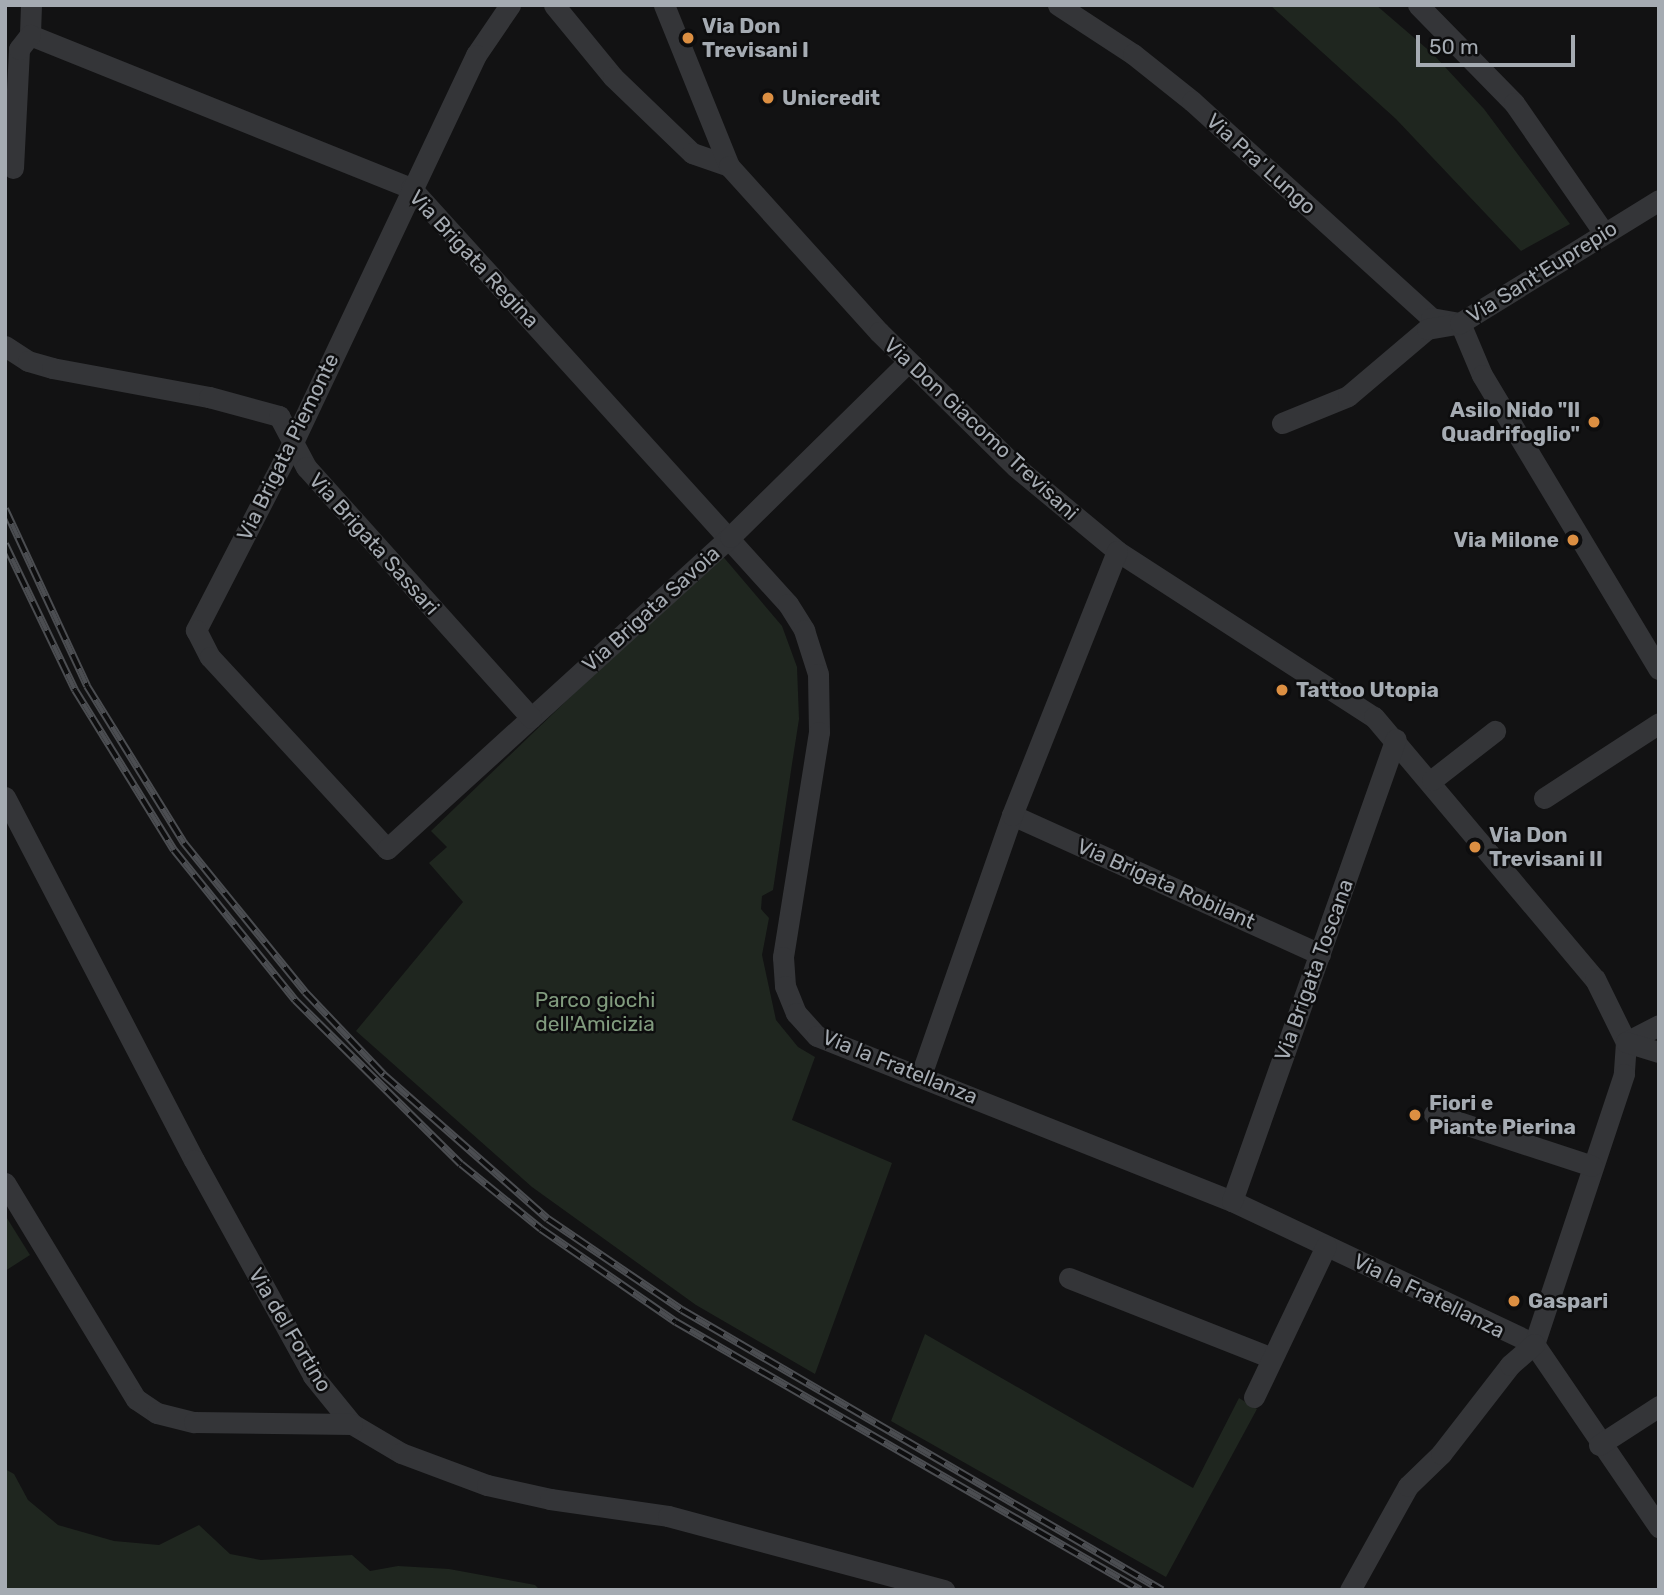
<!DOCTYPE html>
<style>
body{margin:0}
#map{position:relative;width:1664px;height:1595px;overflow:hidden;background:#121213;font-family:Rubik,sans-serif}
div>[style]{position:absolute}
.green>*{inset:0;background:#1f261f}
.minor>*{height:21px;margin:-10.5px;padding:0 10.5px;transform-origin:10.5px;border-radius:10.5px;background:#343538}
.rail>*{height:8px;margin-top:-4px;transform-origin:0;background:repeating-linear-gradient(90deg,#0d0d0e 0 16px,#4b4d51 0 32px);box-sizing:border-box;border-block:2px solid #4b4d51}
.dots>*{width:19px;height:19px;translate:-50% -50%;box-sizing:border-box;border:4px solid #0d0d0e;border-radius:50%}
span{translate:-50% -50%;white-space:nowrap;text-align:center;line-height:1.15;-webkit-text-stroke:5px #0d0d0e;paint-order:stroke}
.poi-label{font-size:21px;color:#a5abb2;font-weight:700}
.left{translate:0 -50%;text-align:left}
.right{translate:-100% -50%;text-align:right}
.street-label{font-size:21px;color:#a5abb2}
.park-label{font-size:21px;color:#819b7e}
.frame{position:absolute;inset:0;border:7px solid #a5abb2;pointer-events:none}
.scale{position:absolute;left:1416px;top:35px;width:159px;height:32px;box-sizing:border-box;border:4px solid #a5abb2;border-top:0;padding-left:9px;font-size:21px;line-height:24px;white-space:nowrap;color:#a5abb2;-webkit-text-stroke:5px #0d0d0e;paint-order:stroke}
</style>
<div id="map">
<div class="green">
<i style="clip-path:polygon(1270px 5px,1376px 5px,1433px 54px,1484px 109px,1570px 224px,1521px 251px,1396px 119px)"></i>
<i style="clip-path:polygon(720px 553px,782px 626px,797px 667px,799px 719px,792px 764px,773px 890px,762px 896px,761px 909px,769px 918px,762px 955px,776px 1020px,798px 1047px,815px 1057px,792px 1120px,892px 1163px,815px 1374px,696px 1305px,532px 1187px,356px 1031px,463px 902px,429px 863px,447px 847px,431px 831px)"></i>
<i style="clip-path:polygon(5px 1215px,30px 1255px,5px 1271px)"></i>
<i style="clip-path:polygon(925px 1334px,1193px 1488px,1239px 1398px,1257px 1409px,1166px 1577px,891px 1421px)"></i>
<i style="clip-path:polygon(5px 1469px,14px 1474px,28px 1500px,58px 1525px,114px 1541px,159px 1545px,199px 1525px,230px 1554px,261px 1560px,352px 1555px,370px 1571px,398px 1566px,449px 1569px,535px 1585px,540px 1590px,5px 1590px)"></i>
</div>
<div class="minor">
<i style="left:31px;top:5px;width:30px;rotate:92deg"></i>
<i style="left:30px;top:35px;width:411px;rotate:21.9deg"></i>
<i style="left:411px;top:188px;width:561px;rotate:47.82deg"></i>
<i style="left:788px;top:604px;width:31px;rotate:58deg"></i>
<i style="left:804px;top:630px;width:46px;rotate:72.3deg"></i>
<i style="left:818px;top:674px;width:58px;rotate:89deg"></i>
<i style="left:819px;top:732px;width:228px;rotate:99.1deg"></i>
<i style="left:783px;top:957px;width:29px;rotate:86deg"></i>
<i style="left:785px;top:986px;width:29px;rotate:68deg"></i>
<i style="left:796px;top:1013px;width:31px;rotate:48deg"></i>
<i style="left:817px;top:1036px;width:447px;rotate:21.7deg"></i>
<i style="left:1232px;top:1201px;width:334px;rotate:25.3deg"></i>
<i style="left:510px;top:5px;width:60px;rotate:124.2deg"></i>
<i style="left:476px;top:55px;width:428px;rotate:115.3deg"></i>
<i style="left:293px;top:442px;width:212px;rotate:117.3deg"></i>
<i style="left:196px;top:630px;width:30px;rotate:63deg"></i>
<i style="left:210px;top:657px;width:261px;rotate:47.3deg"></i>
<i style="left:387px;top:849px;width:464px;rotate:-42.3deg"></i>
<i style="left:730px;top:537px;width:250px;rotate:-44.5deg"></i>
<i style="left:554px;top:5px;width:93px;rotate:50.7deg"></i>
<i style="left:613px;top:77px;width:110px;rotate:43.9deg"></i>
<i style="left:692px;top:153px;width:39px;rotate:19deg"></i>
<i style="left:664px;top:5px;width:174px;rotate:68deg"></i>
<i style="left:729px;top:166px;width:224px;rotate:47.9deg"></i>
<i style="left:879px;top:332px;width:192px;rotate:44.6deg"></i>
<i style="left:1016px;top:467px;width:131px;rotate:39.7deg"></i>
<i style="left:1117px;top:551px;width:306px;rotate:32.9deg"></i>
<i style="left:1374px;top:717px;width:343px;rotate:49.9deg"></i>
<i style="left:1595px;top:979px;width:70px;rotate:63.8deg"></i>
<i style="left:1626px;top:1042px;width:32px;rotate:94deg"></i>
<i style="left:1624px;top:1074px;width:285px;rotate:108.4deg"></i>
<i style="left:1058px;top:5px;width:90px;rotate:33.2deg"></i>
<i style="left:1133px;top:54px;width:75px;rotate:38.5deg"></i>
<i style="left:1192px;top:101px;width:323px;rotate:42.2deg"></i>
<i style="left:1431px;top:318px;width:29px;rotate:10deg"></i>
<i style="left:1418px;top:5px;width:137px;rotate:45.6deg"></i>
<i style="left:1514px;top:103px;width:158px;rotate:55.3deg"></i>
<i style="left:13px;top:168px;width:119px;rotate:-87.1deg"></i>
<i style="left:19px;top:49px;width:18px;rotate:-52deg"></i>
<i style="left:1460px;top:323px;width:56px;rotate:67.1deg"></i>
<i style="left:1482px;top:375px;width:343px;rotate:59deg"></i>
<i style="left:5px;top:346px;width:27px;rotate:33deg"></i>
<i style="left:28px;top:361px;width:25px;rotate:16deg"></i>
<i style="left:52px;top:368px;width:160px;rotate:10.5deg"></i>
<i style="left:209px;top:397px;width:73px;rotate:15.2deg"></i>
<i style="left:279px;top:416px;width:58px;rotate:62.1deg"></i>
<i style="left:306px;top:467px;width:337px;rotate:48.1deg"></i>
<i style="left:1282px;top:423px;width:71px;rotate:-22.2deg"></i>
<i style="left:1348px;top:396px;width:104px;rotate:-40.3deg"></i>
<i style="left:1427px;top:329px;width:34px;rotate:-10deg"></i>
<i style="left:1460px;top:323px;width:234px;rotate:-31.7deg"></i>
<i style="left:1432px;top:780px;width:80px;rotate:-37.9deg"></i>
<i style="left:5px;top:797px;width:409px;rotate:62.5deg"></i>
<i style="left:194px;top:1160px;width:247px;rotate:61.1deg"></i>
<i style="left:313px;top:1376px;width:62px;rotate:50.9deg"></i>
<i style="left:352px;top:1424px;width:57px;rotate:30.6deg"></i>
<i style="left:401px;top:1453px;width:92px;rotate:20.4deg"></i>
<i style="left:487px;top:1485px;width:65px;rotate:12.5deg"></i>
<i style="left:550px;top:1499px;width:119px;rotate:8.2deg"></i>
<i style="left:668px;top:1516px;width:286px;rotate:15deg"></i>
<i style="left:1544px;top:798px;width:137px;rotate:-33.1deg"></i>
<i style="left:1012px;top:815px;width:338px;rotate:24.3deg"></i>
<i style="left:1626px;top:1042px;width:37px;rotate:-27deg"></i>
<i style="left:1626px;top:1042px;width:34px;rotate:17deg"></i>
<i style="left:921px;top:1075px;width:275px;rotate:-70.7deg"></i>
<i style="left:1012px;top:815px;width:284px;rotate:-68.3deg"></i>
<i style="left:1434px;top:1114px;width:166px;rotate:18.2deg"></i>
<i style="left:5px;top:1183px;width:253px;rotate:58.8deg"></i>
<i style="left:136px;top:1399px;width:25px;rotate:34deg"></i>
<i style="left:157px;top:1413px;width:38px;rotate:14deg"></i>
<i style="left:194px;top:1422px;width:158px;rotate:0.7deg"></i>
<i style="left:1232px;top:1201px;width:490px;rotate:-70.5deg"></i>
<i style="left:1069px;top:1278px;width:218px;rotate:21.5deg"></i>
<i style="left:1534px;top:1344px;width:222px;rotate:55.7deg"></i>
<i style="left:1254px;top:1397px;width:167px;rotate:-64.5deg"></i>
<i style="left:1599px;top:1445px;width:72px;rotate:-33deg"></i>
<i style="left:1350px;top:1590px;width:119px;rotate:-60.9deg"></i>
<i style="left:1408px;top:1486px;width:46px;rotate:-44.1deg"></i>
<i style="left:1441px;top:1454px;width:113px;rotate:-52.2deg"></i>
<i style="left:1510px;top:1365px;width:32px;rotate:-41deg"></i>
</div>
<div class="rail">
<i style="left:5px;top:509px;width:195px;rotate:65.1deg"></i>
<i style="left:87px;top:686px;width:185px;rotate:58.3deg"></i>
<i style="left:184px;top:843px;width:192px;rotate:50.9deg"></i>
<i style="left:305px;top:992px;width:115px;rotate:46.4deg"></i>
<i style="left:384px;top:1075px;width:218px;rotate:41.3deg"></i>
<i style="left:548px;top:1219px;width:162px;rotate:34.2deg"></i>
<i style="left:682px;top:1310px;width:556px;rotate:30.26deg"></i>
<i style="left:5px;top:544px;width:162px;rotate:64.4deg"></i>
<i style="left:75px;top:690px;width:188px;rotate:58.3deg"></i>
<i style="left:174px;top:850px;width:193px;rotate:51.1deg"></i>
<i style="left:295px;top:1000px;width:233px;rotate:44.7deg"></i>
<i style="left:461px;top:1164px;width:103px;rotate:39.1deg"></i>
<i style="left:541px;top:1229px;width:164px;rotate:34.6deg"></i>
<i style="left:676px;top:1322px;width:536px;rotate:30.01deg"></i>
</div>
<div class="dots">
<i style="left:688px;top:38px;background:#dc8f42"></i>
<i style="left:768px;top:98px;background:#dc8f42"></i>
<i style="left:1594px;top:422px;background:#dc8f42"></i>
<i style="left:1573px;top:540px;background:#dc8f42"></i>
<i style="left:1282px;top:690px;background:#dc8f42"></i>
<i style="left:1475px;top:847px;background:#dc8f42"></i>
<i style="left:1415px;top:1115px;background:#dc8f42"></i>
<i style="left:1514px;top:1301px;background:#dc8f42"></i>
</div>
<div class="poi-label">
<span class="left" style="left:702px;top:38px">Via Don<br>Trevisani I</span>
<span class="left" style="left:782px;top:98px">Unicredit</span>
<span class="right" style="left:1580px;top:422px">Asilo Nido "Il<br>Quadrifoglio"</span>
<span class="right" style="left:1559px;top:540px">Via Milone</span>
<span class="left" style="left:1296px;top:690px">Tattoo Utopia</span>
<span class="left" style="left:1489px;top:847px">Via Don<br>Trevisani II</span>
<span class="left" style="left:1429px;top:1115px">Fiori e<br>Piante Pierina</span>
<span class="left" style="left:1528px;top:1301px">Gaspari</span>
</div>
<div class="street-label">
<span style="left:1261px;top:164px;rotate:42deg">Via Pra' Lungo</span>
<span style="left:474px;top:259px;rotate:47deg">Via Brigata Regina</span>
<span style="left:1542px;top:272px;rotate:-32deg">Via Sant'Euprepio</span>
<span style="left:981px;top:429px;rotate:43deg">Via Don Giacomo Trevisani</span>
<span style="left:288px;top:447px;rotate:-64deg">Via Brigata Piemonte</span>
<span style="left:374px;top:544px;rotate:48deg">Via Brigata Sassari</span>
<span style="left:651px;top:609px;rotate:-42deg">Via Brigata Savoia</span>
<span style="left:1166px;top:884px;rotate:24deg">Via Brigata Robilant</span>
<span style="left:1314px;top:970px;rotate:-70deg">Via Brigata Toscana</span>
<span style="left:900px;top:1067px;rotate:22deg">Via la Fratellanza</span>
<span style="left:1429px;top:1296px;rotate:26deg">Via la Fratellanza</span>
<span style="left:290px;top:1330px;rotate:59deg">Via del Fortino</span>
</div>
<div class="park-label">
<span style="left:595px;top:1012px">Parco giochi<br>dell'Amicizia</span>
</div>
<div class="frame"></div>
<div class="scale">50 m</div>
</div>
